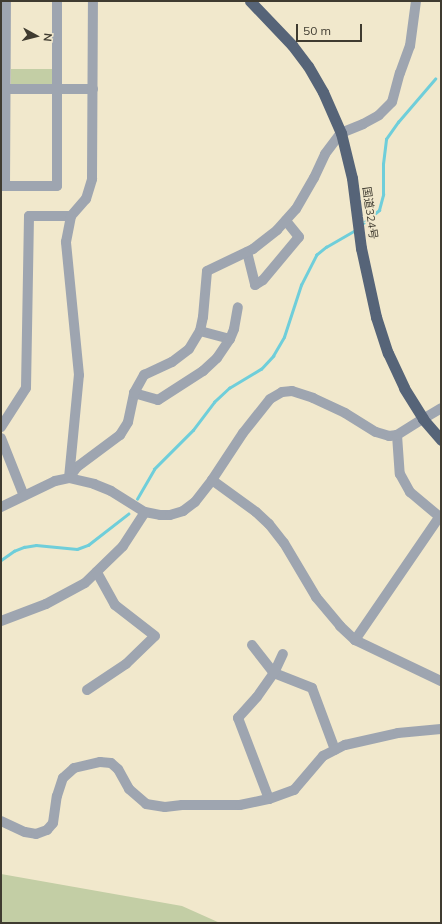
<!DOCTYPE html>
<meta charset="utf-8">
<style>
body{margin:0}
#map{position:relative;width:442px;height:924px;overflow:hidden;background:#f1e8cc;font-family:Mulish,"Noto Sans JP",sans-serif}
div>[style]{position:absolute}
.green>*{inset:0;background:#c3cea5;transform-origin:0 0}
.stream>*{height:2.5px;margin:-1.25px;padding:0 1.25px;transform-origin:1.25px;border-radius:1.25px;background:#6fceda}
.minor>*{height:10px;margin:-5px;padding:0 5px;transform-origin:5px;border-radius:5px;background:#9ea5b0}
.tertiary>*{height:10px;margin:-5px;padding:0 5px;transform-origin:5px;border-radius:5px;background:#9ea5b0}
.trunk>*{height:11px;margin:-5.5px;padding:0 5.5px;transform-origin:5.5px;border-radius:5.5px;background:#566478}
span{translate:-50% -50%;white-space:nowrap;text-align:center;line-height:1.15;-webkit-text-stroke:4px #f1e8cc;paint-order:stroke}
.street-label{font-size:11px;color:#3f3b30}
.frame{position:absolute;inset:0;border:2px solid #3f3b30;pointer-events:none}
.north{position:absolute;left:16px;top:16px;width:40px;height:40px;-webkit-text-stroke:3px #f1e8cc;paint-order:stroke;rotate:97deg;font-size:11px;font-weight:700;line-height:16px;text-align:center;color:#3f3b30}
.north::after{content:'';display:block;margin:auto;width:14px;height:18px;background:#3f3b30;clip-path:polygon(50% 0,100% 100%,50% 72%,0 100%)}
.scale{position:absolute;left:296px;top:24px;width:66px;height:18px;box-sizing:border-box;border:2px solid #3f3b30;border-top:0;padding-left:5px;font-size:12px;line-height:14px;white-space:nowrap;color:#3f3b30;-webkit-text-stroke:3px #f1e8cc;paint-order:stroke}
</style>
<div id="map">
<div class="green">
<i style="left:11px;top:69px;width:43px;height:16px"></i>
<i style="clip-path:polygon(1px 874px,182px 906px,220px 923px,1px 923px)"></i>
</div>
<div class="stream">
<i style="left:362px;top:224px;width:22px;rotate:-39deg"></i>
<i style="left:379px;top:210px;width:16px;rotate:-75deg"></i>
<i style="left:383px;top:195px;width:31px;rotate:-90deg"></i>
<i style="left:383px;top:164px;width:25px;rotate:-83deg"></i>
<i style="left:386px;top:139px;width:21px;rotate:-55deg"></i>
<i style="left:398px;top:122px;width:57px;rotate:-49.3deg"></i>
<i style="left:137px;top:499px;width:34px;rotate:-60deg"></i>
<i style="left:154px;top:469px;width:55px;rotate:-45deg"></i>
<i style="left:193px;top:430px;width:35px;rotate:-53deg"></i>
<i style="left:214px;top:402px;width:21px;rotate:-43deg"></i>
<i style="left:229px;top:388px;width:37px;rotate:-31deg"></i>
<i style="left:261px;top:369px;width:18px;rotate:-47deg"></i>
<i style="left:273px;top:356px;width:22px;rotate:-60deg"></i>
<i style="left:284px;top:337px;width:55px;rotate:-71.9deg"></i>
<i style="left:301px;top:285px;width:34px;rotate:-63deg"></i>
<i style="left:316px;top:255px;width:13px;rotate:-39deg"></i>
<i style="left:326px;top:247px;width:34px;rotate:-30deg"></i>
<i style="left:1px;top:560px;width:16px;rotate:-35deg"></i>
<i style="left:14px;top:551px;width:11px;rotate:-22deg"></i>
<i style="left:24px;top:547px;width:12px;rotate:-9deg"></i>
<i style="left:36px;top:545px;width:41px;rotate:5.6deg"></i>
<i style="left:77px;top:549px;width:12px;rotate:-20deg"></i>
<i style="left:88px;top:545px;width:51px;rotate:-37.8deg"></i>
</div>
<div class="minor">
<i style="left:1px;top:89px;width:92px"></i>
<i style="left:1px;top:186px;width:56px"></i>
<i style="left:57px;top:186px;width:185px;rotate:-90deg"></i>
<i style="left:5px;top:186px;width:185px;rotate:-89.7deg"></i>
<i style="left:247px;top:252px;width:34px;rotate:76deg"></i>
<i style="left:255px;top:285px;width:9px;rotate:-32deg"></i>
<i style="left:263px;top:280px;width:56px;rotate:-50.1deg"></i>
<i style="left:299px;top:237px;width:21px;rotate:-129deg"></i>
<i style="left:200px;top:331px;width:31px;rotate:15deg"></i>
<i style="left:134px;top:393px;width:25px;rotate:16deg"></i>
<i style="left:158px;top:400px;width:54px;rotate:-32.8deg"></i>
<i style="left:203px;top:371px;width:19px;rotate:-43deg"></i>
<i style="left:217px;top:358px;width:23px;rotate:-56deg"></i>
<i style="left:230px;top:339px;width:11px;rotate:-68deg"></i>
<i style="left:234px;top:329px;width:22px;rotate:-80deg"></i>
<i style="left:1px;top:427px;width:46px;rotate:-57.3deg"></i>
<i style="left:26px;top:388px;width:172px;rotate:-89deg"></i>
<i style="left:29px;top:216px;width:42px"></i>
<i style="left:397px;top:435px;width:39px;rotate:86deg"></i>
<i style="left:400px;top:474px;width:21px;rotate:61deg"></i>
<i style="left:410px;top:492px;width:40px;rotate:40deg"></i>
<i style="left:1px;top:438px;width:62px;rotate:68.4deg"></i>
<i style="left:69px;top:478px;width:14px;rotate:-54deg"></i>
<i style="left:77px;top:467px;width:54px;rotate:-36.7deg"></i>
<i style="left:120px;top:435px;width:15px;rotate:-58deg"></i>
<i style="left:128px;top:422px;width:30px;rotate:-78deg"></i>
<i style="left:134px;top:393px;width:21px;rotate:-61deg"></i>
<i style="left:144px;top:375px;width:31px;rotate:-25deg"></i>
<i style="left:172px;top:362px;width:21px;rotate:-37deg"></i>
<i style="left:189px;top:349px;width:21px;rotate:-59deg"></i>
<i style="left:200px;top:331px;width:14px;rotate:-78deg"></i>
<i style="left:203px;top:317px;width:46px;rotate:-85deg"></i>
<i style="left:207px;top:271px;width:51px;rotate:-25.6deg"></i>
<i style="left:253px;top:249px;width:31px;rotate:-38deg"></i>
<i style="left:277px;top:230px;width:28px;rotate:-48deg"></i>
<i style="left:296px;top:209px;width:36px;rotate:-60deg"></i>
<i style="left:314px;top:178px;width:26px;rotate:-65deg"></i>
<i style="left:325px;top:154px;width:26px;rotate:-53deg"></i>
<i style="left:341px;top:133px;width:24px;rotate:-22deg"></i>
<i style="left:363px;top:124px;width:18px;rotate:-29deg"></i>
<i style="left:379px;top:115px;width:18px;rotate:-45deg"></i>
<i style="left:392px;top:102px;width:30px;rotate:-75deg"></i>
<i style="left:400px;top:73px;width:29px;rotate:-70deg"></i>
<i style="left:410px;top:46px;width:45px;rotate:-82.4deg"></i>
<i style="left:69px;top:478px;width:103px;rotate:-84.5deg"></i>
<i style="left:79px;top:375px;width:134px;rotate:-95.6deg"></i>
<i style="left:66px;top:242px;width:26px;rotate:-79deg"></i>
<i style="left:71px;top:216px;width:23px;rotate:-49deg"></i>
<i style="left:86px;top:199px;width:21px;rotate:-73deg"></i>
<i style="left:92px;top:179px;width:178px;rotate:-89.7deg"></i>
<i style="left:212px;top:480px;width:54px;rotate:36deg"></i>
<i style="left:256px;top:512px;width:18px;rotate:43deg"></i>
<i style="left:269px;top:524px;width:24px;rotate:52deg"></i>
<i style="left:284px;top:543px;width:63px;rotate:59.3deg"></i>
<i style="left:316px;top:597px;width:38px;rotate:50deg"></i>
<i style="left:340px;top:626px;width:21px;rotate:43deg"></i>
<i style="left:355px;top:640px;width:95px;rotate:25.5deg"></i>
<i style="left:1px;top:507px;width:60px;rotate:-25.7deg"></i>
<i style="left:55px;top:481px;width:14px;rotate:-12deg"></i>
<i style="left:69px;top:478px;width:26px;rotate:13deg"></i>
<i style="left:94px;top:484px;width:18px;rotate:22deg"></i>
<i style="left:111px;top:491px;width:40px;rotate:32deg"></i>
<i style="left:145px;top:512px;width:15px;rotate:11deg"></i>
<i style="left:160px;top:515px;width:10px"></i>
<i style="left:170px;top:515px;width:14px;rotate:-17deg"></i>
<i style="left:183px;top:511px;width:15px;rotate:-37deg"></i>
<i style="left:195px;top:502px;width:28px;rotate:-52deg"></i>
<i style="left:212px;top:480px;width:56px;rotate:-56.6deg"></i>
<i style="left:243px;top:433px;width:43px;rotate:-51.5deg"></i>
<i style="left:270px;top:399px;width:14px;rotate:-30deg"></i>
<i style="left:282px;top:392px;width:10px;rotate:-6deg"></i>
<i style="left:292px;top:391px;width:22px;rotate:18deg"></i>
<i style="left:313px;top:398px;width:35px;rotate:25deg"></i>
<i style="left:345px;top:413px;width:36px;rotate:32deg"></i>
<i style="left:376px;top:432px;width:14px;rotate:17deg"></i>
<i style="left:389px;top:436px;width:8px;rotate:-7deg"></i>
<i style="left:397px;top:435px;width:31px;rotate:-32deg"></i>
<i style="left:1px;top:621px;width:48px;rotate:-20.7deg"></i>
<i style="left:46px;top:604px;width:44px;rotate:-28.3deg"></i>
<i style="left:85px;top:583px;width:53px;rotate:-44.2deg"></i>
<i style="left:123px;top:546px;width:40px;rotate:-57.1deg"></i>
<i style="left:355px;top:640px;width:150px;rotate:-55.6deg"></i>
<i style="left:252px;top:645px;width:36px;rotate:52deg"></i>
<i style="left:274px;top:673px;width:41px;rotate:21.5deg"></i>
<i style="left:312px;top:688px;width:66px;rotate:69.6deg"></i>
<i style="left:87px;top:690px;width:47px;rotate:-33.7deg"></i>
<i style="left:126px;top:664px;width:40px;rotate:-44deg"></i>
<i style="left:155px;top:636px;width:51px;rotate:-142.2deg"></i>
<i style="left:115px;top:605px;width:38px;rotate:-119deg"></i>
<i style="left:269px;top:799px;width:87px;rotate:-110.9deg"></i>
<i style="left:238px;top:718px;width:28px;rotate:-48deg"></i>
<i style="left:257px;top:697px;width:29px;rotate:-55deg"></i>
<i style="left:274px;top:673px;width:21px;rotate:-65deg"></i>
<i style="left:1px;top:821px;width:26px;rotate:25deg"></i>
<i style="left:25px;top:832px;width:11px;rotate:10deg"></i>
<i style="left:36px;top:834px;width:12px;rotate:-20deg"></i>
<i style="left:47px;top:830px;width:9px;rotate:-49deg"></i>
<i style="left:53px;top:823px;width:27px;rotate:-82deg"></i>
<i style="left:57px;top:796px;width:19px;rotate:-72deg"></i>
<i style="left:63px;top:778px;width:15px;rotate:-42deg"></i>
<i style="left:74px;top:768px;width:27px;rotate:-13deg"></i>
<i style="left:100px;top:762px;width:11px;rotate:5deg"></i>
<i style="left:111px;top:763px;width:9px;rotate:41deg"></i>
<i style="left:118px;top:769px;width:23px;rotate:61deg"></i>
<i style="left:129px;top:789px;width:23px;rotate:41deg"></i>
<i style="left:146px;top:804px;width:19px;rotate:9deg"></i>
<i style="left:165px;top:807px;width:17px;rotate:-7deg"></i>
<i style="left:182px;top:805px;width:58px"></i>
<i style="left:240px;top:805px;width:30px;rotate:-12deg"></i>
<i style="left:269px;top:799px;width:27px;rotate:-20deg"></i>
<i style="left:294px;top:790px;width:45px;rotate:-49.5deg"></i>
<i style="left:323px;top:756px;width:25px;rotate:-27deg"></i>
<i style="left:345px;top:745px;width:54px;rotate:-12.8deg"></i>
<i style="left:398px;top:733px;width:43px;rotate:-5.3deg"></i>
</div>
<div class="tertiary">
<i style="left:423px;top:419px;width:21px;rotate:-31deg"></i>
</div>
<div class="trunk">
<i style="left:250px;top:1px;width:61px;rotate:46.3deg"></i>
<i style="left:292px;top:45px;width:26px;rotate:53deg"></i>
<i style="left:308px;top:66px;width:30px;rotate:60deg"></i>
<i style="left:323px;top:92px;width:45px;rotate:66.3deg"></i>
<i style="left:341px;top:133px;width:46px;rotate:76.3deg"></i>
<i style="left:352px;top:178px;width:71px;rotate:82.7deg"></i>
<i style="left:361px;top:248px;width:71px;rotate:77.7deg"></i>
<i style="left:376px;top:317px;width:38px;rotate:72deg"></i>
<i style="left:388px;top:353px;width:38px;rotate:65deg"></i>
<i style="left:404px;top:388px;width:36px;rotate:58deg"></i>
<i style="left:423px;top:419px;width:28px;rotate:49deg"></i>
</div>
<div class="street-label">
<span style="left:370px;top:213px;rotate:82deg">国道324号</span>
</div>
<div class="frame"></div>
<div class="north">N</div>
<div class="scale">50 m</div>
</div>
